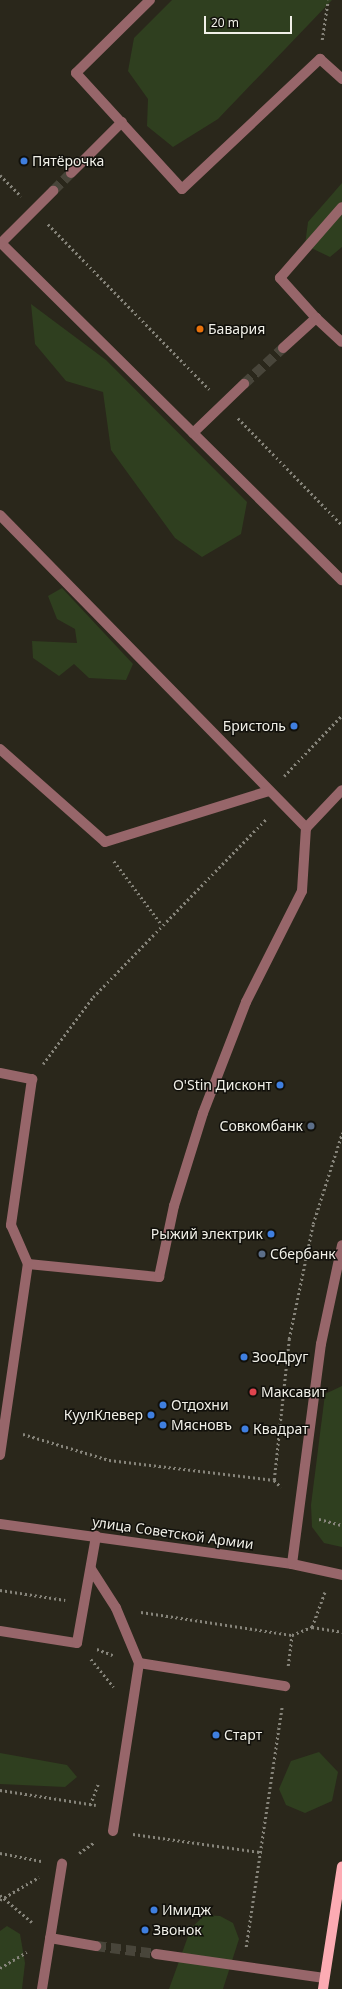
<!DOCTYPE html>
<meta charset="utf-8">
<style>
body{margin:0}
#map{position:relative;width:342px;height:1989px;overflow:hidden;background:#2a271b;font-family:"Noto Sans",sans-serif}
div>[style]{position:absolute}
.green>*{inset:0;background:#2f3f1f}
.minor-tunnel>*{height:10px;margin-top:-5px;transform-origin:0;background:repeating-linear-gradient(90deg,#48453a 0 10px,transparent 0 15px)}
.path>*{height:2.5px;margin-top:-1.25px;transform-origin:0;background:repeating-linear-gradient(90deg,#86847a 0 2px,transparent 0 5px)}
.minor>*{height:10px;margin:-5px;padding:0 5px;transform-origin:5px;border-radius:5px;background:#97666a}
.major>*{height:10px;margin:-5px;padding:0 5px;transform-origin:5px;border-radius:5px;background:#fcabb3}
.dots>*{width:11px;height:11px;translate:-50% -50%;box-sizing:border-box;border:2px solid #11100b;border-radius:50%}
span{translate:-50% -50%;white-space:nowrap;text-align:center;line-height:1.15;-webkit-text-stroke:3px #11100b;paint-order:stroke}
.poi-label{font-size:14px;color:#f1f0e8}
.left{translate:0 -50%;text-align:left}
.right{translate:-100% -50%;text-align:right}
.street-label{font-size:14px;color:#f1f0e8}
.scale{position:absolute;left:204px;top:16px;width:88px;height:18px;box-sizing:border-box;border:2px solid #f1f0e8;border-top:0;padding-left:5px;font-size:12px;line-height:14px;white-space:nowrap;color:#f1f0e8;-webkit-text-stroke:3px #11100b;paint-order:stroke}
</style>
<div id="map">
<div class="green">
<i style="clip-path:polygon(172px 0,332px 0,218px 119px,173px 147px,147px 126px,148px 99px,128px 71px,134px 38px)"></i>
<i style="clip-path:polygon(342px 183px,342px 247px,330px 257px,305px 245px,308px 222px)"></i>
<i style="clip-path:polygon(31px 304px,106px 360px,247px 502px,241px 534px,202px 557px,175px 538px,111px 450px,103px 392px,66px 381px,35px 344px)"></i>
<i style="clip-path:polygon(62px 588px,133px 664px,126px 680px,89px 678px,74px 664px,59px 676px,33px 658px,32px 641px,77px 643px,75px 629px,57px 619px,48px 596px)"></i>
<i style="clip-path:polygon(342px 1386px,342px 1547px,324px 1543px,312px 1527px,311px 1505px,325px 1394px)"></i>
<i style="clip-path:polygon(319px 1752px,338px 1772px,332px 1801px,305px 1813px,286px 1805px,279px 1789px,291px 1761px)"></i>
<i style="clip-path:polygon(0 1753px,67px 1765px,77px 1777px,65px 1787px,0 1784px)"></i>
<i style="clip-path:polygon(205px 1915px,220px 1916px,233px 1923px,239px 1939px,223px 1989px,169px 1989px,191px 1928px)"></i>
<i style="clip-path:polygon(7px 1926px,20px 1934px,25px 1963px,22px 1989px,0 1989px,0 1931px)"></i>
</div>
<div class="minor-tunnel">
<i style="left:53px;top:191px;width:25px;rotate:-45deg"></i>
<i style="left:244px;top:384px;width:53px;rotate:-42.7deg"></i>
<i style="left:96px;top:1946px;width:61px;rotate:7.6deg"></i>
</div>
<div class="path">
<i style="left:322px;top:40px;width:40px;rotate:-81.5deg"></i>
<i style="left:0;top:175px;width:30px;rotate:45deg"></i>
<i style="left:48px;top:224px;width:231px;rotate:45.7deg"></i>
<i style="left:238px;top:418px;width:149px;rotate:45.8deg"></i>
<i style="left:284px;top:776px;width:84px;rotate:-46.4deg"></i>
<i style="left:114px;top:861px;width:80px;rotate:53.1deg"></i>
<i style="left:43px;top:1064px;width:84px;rotate:-53.3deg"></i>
<i style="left:93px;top:997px;width:250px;rotate:-45.8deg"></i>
<i style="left:23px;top:1434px;width:90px;rotate:16.8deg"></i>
<i style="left:109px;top:1460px;width:166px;rotate:6.9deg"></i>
<i style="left:274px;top:1480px;width:142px;rotate:-83.9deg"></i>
<i style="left:289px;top:1339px;width:117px;rotate:-78.2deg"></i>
<i style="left:313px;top:1224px;width:96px;rotate:-72.3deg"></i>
<i style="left:274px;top:1480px;width:10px;rotate:45deg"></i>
<i style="left:319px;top:1519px;width:24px;rotate:15deg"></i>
<i style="left:0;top:1590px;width:66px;rotate:8.7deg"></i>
<i style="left:141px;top:1612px;width:153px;rotate:8.7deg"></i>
<i style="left:292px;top:1635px;width:22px;rotate:-22deg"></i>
<i style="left:312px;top:1627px;width:30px;rotate:9deg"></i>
<i style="left:312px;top:1627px;width:37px;rotate:-70deg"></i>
<i style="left:97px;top:1649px;width:17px;rotate:21deg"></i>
<i style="left:91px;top:1659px;width:36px;rotate:51deg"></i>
<i style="left:288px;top:1666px;width:31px;rotate:-83deg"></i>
<i style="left:0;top:1790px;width:97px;rotate:8.9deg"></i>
<i style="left:90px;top:1805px;width:22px;rotate:-69deg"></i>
<i style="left:133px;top:1834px;width:128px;rotate:8.1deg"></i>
<i style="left:0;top:1853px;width:42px;rotate:11deg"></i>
<i style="left:79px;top:1853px;width:19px;rotate:-35deg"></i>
<i style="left:0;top:1895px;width:42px;rotate:40.2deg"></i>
<i style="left:0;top:1900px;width:45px;rotate:-30.5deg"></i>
<i style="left:246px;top:1947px;width:244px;rotate:-81.5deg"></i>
<i style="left:0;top:1968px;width:31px;rotate:-31deg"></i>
</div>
<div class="minor">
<i style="left:150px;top:0;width:104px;rotate:135.4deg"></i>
<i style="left:76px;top:73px;width:157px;rotate:47.6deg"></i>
<i style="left:182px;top:189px;width:190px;rotate:-43.3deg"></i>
<i style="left:320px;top:59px;width:30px;rotate:42deg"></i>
<i style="left:71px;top:173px;width:72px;rotate:-45deg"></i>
<i style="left:0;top:242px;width:481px;rotate:44.7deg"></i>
<i style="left:1px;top:243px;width:74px;rotate:-45deg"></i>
<i style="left:316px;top:318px;width:54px;rotate:-132deg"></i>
<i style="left:280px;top:278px;width:94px;rotate:-48.9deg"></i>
<i style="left:283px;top:348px;width:45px;rotate:-42.3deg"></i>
<i style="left:316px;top:318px;width:35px;rotate:43deg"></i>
<i style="left:193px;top:433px;width:71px;rotate:-43.9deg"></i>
<i style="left:0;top:515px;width:438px;rotate:45.6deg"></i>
<i style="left:0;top:749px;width:140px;rotate:41.5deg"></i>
<i style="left:105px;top:842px;width:172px;rotate:-17.3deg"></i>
<i style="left:0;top:1073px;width:33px;rotate:11deg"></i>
<i style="left:32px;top:1079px;width:148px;rotate:98.2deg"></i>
<i style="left:11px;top:1225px;width:43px;rotate:66.4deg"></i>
<i style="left:0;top:1455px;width:193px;rotate:-81.7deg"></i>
<i style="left:28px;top:1264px;width:132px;rotate:5.7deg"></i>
<i style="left:159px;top:1277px;width:73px;rotate:-78.1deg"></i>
<i style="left:174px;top:1206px;width:97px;rotate:-72.7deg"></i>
<i style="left:203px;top:1113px;width:119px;rotate:-68.8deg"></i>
<i style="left:246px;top:1002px;width:124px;rotate:-63.2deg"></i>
<i style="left:302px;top:891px;width:63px;rotate:-86.4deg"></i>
<i style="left:306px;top:828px;width:52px;rotate:-46.5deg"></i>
<i style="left:0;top:1524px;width:295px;rotate:7.8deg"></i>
<i style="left:292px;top:1564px;width:51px;rotate:12.4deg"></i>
<i style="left:292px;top:1564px;width:222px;rotate:-82.5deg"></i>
<i style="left:321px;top:1344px;width:101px;rotate:-78deg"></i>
<i style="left:91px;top:1569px;width:46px;rotate:57.3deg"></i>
<i style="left:116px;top:1608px;width:60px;rotate:67.3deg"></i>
<i style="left:139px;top:1663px;width:170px;rotate:98.8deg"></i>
<i style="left:0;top:1631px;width:78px;rotate:8.9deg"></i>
<i style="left:77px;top:1643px;width:109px;rotate:-79.9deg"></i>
<i style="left:139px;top:1663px;width:148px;rotate:9deg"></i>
<i style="left:50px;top:1938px;width:47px;rotate:9.9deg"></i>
<i style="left:156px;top:1954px;width:170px;rotate:8.1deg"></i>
<i style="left:42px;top:1989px;width:127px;rotate:-80.9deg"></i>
</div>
<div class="major">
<i style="left:323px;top:1989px;width:124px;rotate:-81.2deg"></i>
</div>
<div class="dots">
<i style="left:24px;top:161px;background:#3f7fe0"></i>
<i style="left:200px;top:329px;background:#e8710a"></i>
<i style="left:294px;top:726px;background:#3f7fe0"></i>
<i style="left:280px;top:1085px;background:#3f7fe0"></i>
<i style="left:311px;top:1126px;background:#5c6f8a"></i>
<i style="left:271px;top:1234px;background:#3f7fe0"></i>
<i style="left:262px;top:1254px;background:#5c6f8a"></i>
<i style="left:244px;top:1357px;background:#3f7fe0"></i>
<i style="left:253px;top:1392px;background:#e0444e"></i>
<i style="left:163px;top:1405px;background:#3f7fe0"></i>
<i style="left:151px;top:1415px;background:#3f7fe0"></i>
<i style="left:163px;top:1425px;background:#3f7fe0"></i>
<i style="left:245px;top:1429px;background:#3f7fe0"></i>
<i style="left:216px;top:1735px;background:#3f7fe0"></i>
<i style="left:154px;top:1910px;background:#3f7fe0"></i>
<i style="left:145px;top:1930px;background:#3f7fe0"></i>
</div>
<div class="poi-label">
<span class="left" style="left:32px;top:161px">Пятёрочка</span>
<span class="left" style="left:208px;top:329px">Бавария</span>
<span class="right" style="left:286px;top:726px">Бристоль</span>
<span class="right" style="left:272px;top:1085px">O'Stin Дисконт</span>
<span class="right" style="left:303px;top:1126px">Совкомбанк</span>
<span class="right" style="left:263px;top:1234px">Рыжий электрик</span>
<span class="left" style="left:270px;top:1254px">Сбербанк</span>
<span class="left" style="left:252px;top:1357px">ЗооДруг</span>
<span class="left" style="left:261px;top:1392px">Максавит</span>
<span class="left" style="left:171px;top:1405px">Отдохни</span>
<span class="right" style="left:143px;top:1415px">КуулКлевер</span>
<span class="left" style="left:171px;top:1425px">Мясновъ</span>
<span class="left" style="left:253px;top:1429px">Квадрат</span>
<span class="left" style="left:224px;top:1735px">Старт</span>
<span class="left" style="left:162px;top:1910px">Имидж</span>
<span class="left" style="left:153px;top:1930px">Звонок</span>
</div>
<div class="street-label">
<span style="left:173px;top:1533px;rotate:8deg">улица Советской Армии</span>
</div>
<div class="scale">20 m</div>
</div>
